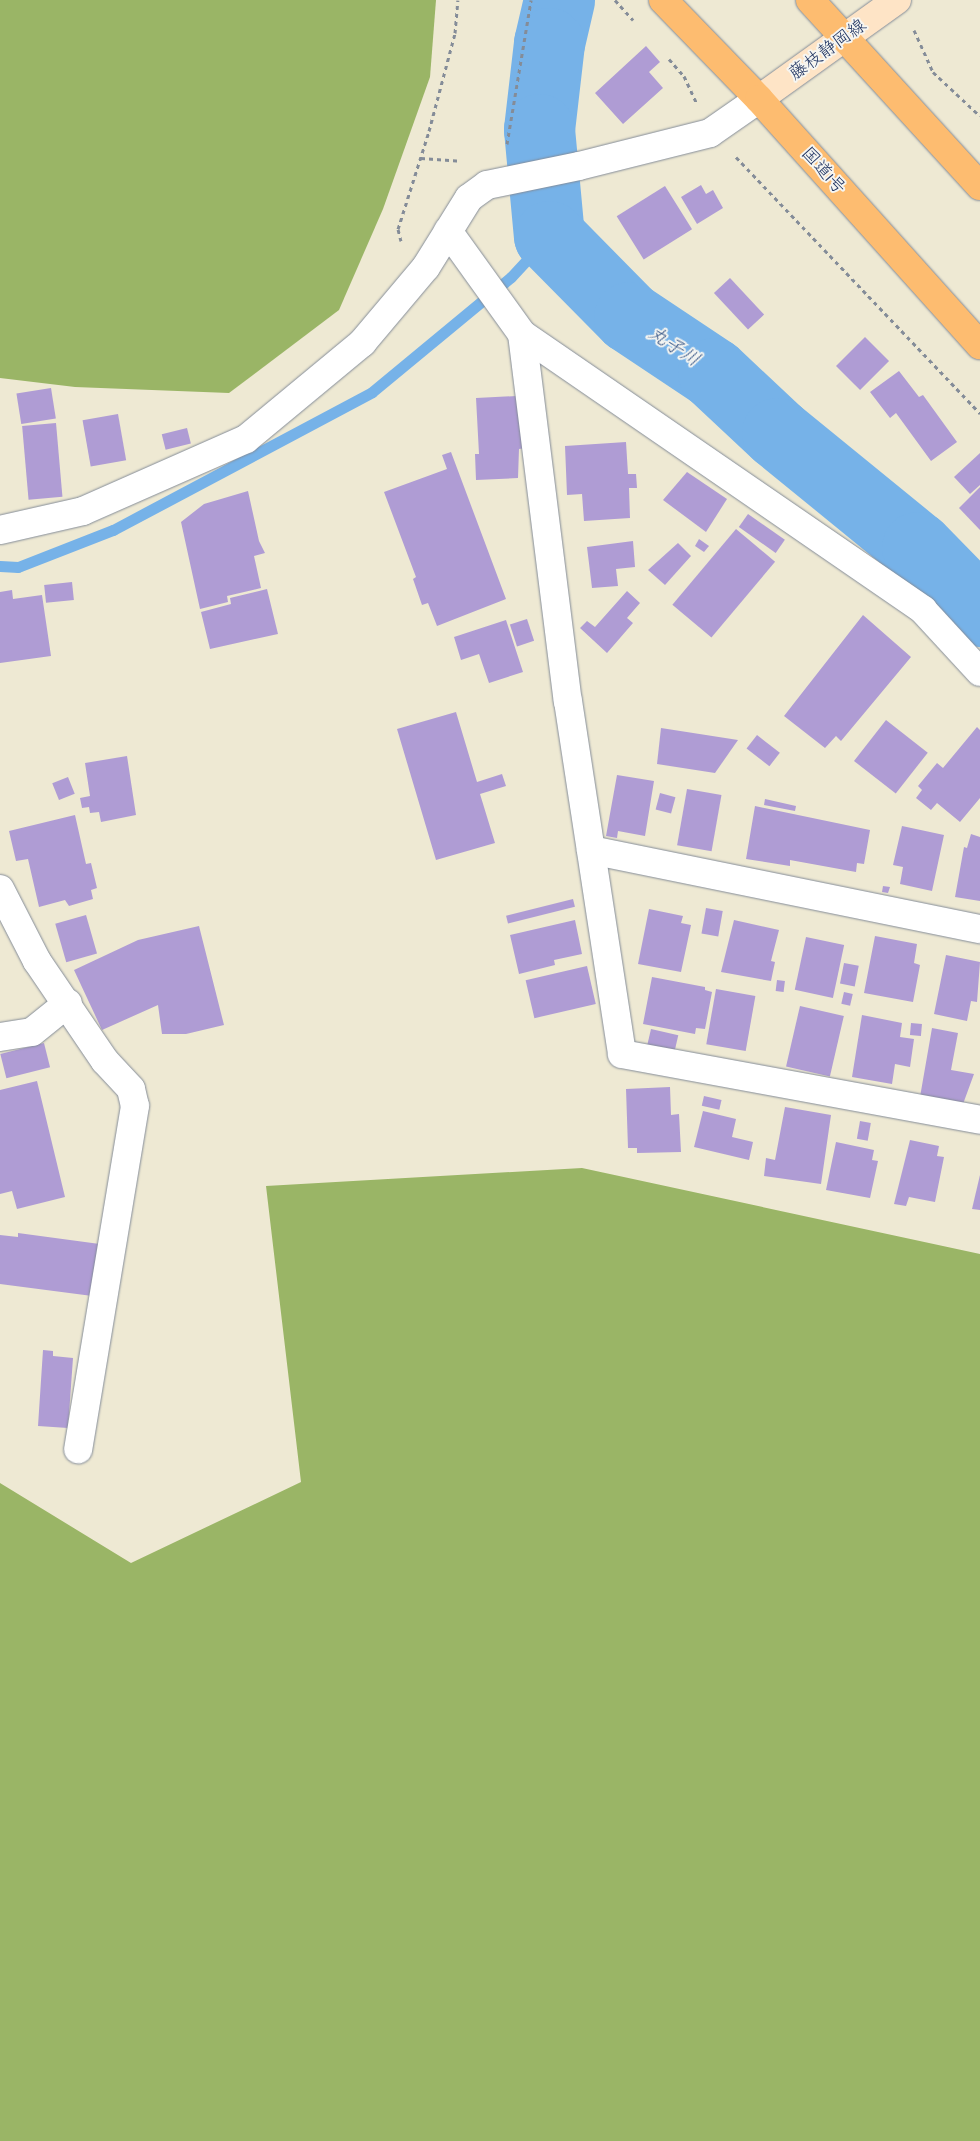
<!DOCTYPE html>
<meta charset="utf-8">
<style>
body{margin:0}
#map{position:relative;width:980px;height:2141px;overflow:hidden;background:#eee9d3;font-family:"Architects Daughter","Klee One",sans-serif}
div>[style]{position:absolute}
.forest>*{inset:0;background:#9ab566}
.stream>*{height:11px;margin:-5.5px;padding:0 5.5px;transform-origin:5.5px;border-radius:5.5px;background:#76b2e8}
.river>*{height:71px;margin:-35.5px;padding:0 35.5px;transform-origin:35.5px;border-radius:35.5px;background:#76b2e8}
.building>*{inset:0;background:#af9cd4;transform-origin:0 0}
.path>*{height:3px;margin-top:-1.5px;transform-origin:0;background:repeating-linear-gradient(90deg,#848c98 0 4px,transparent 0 8px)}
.roads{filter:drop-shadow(0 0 1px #848c98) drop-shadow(0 0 1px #848c98)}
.street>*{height:28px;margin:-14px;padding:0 14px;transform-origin:14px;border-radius:14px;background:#fff}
.secondary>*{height:28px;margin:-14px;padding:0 14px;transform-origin:14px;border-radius:14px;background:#fee4c6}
.highway>*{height:28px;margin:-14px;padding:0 14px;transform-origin:14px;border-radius:14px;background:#fdbc70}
span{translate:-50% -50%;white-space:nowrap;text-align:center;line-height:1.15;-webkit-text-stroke:4px #f6f6f2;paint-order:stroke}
.street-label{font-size:18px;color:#1b2f5e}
.water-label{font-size:19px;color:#365687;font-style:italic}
</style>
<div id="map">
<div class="forest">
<i style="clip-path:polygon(0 0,436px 0,430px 77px,383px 209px,339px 310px,229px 393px,75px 387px,0 378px)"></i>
<i style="clip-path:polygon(582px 1168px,980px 1254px,980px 2141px,0 2141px,0 1483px,131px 1563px,301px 1482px,266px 1186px)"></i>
</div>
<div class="stream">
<i style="left:0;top:566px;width:18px;rotate:3deg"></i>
<i style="left:18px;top:567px;width:102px;rotate:-21.3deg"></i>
<i style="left:113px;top:530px;width:293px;rotate:-28deg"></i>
<i style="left:372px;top:392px;width:180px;rotate:-39.6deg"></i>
<i style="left:511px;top:277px;width:56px;rotate:-47.2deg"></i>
</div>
<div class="river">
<i style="left:559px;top:0;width:44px;rotate:103.1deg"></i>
<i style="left:549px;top:43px;width:87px;rotate:96.6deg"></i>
<i style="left:539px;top:129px;width:107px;rotate:84.7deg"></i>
<i style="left:549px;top:236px;width:114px;rotate:45.4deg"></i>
<i style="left:629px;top:317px;width:101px;rotate:33.7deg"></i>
<i style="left:713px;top:373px;width:88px;rotate:43.2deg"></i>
<i style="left:777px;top:433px;width:181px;rotate:39.2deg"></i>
<i style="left:917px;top:547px;width:90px;rotate:45.5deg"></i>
</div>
<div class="building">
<i style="clip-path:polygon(646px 46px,660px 62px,649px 72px,663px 88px,623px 124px,595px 93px)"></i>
<i style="clip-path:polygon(701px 185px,706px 194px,713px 190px,723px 208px,697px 224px,681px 197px)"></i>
<i style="left:665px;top:186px;width:51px;height:57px;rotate:58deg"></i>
<i style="left:730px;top:278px;width:50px;height:22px;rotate:47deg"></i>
<i style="left:865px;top:337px;width:34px;height:41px;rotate:45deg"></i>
<i style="clip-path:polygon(899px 371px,919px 397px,923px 395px,957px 442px,931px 461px,896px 413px,890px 418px,870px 392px)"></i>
<i style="left:51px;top:388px;width:31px;height:35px;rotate:81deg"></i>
<i style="clip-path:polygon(517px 396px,518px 416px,525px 416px,526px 448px,519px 449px,518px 478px,476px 480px,475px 454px,479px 454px,476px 398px)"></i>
<i style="left:118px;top:414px;width:47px;height:36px;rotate:80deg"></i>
<i style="left:56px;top:423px;width:74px;height:34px;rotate:85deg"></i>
<i style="left:187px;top:428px;width:16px;height:26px;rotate:76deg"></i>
<i style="clip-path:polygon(626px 442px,628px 474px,636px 474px,637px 488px,629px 488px,630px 518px,584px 521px,582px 494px,567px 495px,565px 446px)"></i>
<i style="clip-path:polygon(451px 452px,506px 599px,437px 626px,428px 603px,422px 605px,413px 579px,416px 577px,384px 492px,447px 469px,442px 455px)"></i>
<i style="clip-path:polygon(980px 453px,980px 485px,970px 494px,954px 477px)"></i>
<i style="clip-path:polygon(687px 472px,727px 499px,706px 532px,663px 500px)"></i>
<i style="clip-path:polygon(980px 487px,980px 530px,959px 508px)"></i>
<i style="clip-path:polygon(248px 491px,259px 541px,265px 553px,254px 556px,261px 588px,227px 596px,228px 602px,200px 609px,181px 522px,204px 504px)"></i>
<i style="left:748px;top:514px;width:45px;height:16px;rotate:35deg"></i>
<i style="left:736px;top:529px;width:51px;height:99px;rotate:40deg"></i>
<i style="clip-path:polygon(699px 539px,709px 546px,704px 552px,695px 546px)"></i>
<i style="clip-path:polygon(633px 541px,635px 567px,616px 569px,618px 586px,592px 588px,587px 547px)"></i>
<i style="clip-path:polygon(678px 543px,691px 556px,665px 585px,648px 570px)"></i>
<i style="left:72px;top:582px;width:18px;height:28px;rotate:84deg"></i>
<i style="clip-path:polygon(267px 589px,278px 634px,210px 649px,201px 612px,231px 604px,230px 598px)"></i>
<i style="clip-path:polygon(12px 590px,13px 599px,42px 595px,51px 656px,0 663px,0 592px)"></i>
<i style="clip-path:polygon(627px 591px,640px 603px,627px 618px,633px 623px,607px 653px,580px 628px,587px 621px,595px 627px)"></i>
<i style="clip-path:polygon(863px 615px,911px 657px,841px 741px,836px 736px,825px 748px,784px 716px)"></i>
<i style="left:527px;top:619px;width:23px;height:18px;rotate:72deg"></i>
<i style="clip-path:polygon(506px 620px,523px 672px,489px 683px,479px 654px,461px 660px,454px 637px)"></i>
<i style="clip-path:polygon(456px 712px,477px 782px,502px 774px,506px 786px,480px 794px,495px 843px,436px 860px,397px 729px)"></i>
<i style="left:886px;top:720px;width:53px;height:52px;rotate:38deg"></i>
<i style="clip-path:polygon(977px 727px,980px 730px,980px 798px,960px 822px,937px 803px,931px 810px,916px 798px,922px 790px,918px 786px,937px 763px,943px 768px)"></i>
<i style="clip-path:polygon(661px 728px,738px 740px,715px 773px,657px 764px)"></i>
<i style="left:757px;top:735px;width:29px;height:17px;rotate:38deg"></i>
<i style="clip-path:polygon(127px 756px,136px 815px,101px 822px,99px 812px,90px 813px,89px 807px,82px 808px,80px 798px,90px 796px,85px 763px)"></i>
<i style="clip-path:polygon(617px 775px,654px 781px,645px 836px,618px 831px,617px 838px,606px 836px)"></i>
<i style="left:68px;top:777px;width:18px;height:17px;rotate:68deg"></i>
<i style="left:687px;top:789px;width:35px;height:57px;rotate:10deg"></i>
<i style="left:660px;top:793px;width:16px;height:17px;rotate:15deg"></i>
<i style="clip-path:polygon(765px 799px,796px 806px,795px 811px,764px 805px)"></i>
<i style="clip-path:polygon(755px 806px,870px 830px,864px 864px,857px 863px,856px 872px,790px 860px,790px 866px,746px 859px)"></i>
<i style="clip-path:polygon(75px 815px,86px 864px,91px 863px,97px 888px,91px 890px,93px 899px,69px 906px,65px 900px,39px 907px,28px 859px,16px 861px,9px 831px)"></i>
<i style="clip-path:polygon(902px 826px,944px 835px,932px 891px,900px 884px,903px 867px,893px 865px)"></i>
<i style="clip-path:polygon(971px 834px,980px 837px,980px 901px,955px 897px,964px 847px,967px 848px)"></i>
<i style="clip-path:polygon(883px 886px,890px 887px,888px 893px,882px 892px)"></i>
<i style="left:573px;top:899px;width:8px;height:69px;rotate:76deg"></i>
<i style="left:706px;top:908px;width:17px;height:26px;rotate:10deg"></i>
<i style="clip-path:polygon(649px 909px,683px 916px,681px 923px,691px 925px,681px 972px,638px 964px)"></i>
<i style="left:86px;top:915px;width:40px;height:32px;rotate:74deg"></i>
<i style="clip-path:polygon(575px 920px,582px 954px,554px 960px,555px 965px,519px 974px,510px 935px)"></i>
<i style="clip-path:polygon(734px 920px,779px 930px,771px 961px,775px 962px,771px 981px,721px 972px)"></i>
<i style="clip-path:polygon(199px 926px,224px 1025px,186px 1034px,162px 1034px,158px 1005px,102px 1030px,74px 970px,138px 940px)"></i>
<i style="clip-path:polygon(875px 936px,917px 944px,914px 963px,920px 965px,913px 1002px,864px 993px)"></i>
<i style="left:806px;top:937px;width:39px;height:54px;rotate:12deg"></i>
<i style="clip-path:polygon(946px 955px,980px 962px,977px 1002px,971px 1001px,967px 1021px,934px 1014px)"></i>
<i style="left:844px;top:963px;width:15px;height:21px;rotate:11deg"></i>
<i style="left:587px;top:966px;width:39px;height:63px;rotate:77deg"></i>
<i style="clip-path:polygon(652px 977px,705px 987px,705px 990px,712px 992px,705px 1029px,696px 1028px,695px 1034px,643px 1024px)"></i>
<i style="left:777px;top:980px;width:8px;height:11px;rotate:7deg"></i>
<i style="left:716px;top:989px;width:40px;height:56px;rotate:10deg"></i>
<i style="left:844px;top:992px;width:9px;height:12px;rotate:13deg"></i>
<i style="left:800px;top:1006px;width:45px;height:62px;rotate:13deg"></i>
<i style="clip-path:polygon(862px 1015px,902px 1023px,900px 1037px,914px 1039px,910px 1067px,895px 1064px,892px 1084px,852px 1077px)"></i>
<i style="left:911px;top:1023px;width:11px;height:12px;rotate:5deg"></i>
<i style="clip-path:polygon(932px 1028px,958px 1033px,951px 1070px,974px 1074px,963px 1104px,920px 1097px)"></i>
<i style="left:651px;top:1029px;width:28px;height:18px;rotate:13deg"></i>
<i style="left:44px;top:1043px;width:25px;height:45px;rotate:76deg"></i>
<i style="clip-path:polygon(37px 1081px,65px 1197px,17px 1209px,12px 1191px,0 1194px,0 1090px)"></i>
<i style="clip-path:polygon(670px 1087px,671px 1115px,679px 1114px,681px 1152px,637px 1153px,637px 1148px,628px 1148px,626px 1089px)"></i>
<i style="left:704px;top:1096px;width:18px;height:10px;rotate:13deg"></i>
<i style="clip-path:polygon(785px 1107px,831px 1115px,821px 1184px,764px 1176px,766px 1158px,775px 1160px)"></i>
<i style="clip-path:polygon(703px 1111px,736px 1119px,732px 1137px,753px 1142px,749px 1160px,694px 1147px)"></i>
<i style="left:860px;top:1121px;width:11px;height:18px;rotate:10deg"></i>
<i style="clip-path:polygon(910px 1140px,939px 1146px,937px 1156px,944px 1157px,935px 1202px,909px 1197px,906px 1206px,894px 1204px)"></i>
<i style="clip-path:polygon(836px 1142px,874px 1150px,872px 1160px,878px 1161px,870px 1198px,826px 1190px)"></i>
<i style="clip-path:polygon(980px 1175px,980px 1210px,972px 1209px)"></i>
<i style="clip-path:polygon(18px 1233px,107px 1245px,100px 1297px,0 1284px,0 1235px,18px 1237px)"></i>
<i style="clip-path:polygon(43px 1350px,53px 1351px,53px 1356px,73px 1358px,68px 1428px,38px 1426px)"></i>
</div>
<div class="path">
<i style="left:615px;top:0;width:27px;rotate:48deg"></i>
<i style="left:914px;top:30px;width:46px;rotate:65.7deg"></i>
<i style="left:933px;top:72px;width:64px;rotate:43.1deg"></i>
<i style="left:669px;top:59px;width:23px;rotate:49deg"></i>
<i style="left:684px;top:76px;width:29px;rotate:65deg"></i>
<i style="left:507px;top:144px;width:146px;rotate:-80.5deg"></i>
<i style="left:736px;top:157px;width:354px;rotate:46.4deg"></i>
<i style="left:421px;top:158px;width:39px;rotate:4deg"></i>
<i style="left:401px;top:241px;width:12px;rotate:-104deg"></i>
<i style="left:398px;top:229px;width:103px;rotate:-72.4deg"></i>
<i style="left:429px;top:131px;width:101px;rotate:-75.1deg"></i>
<i style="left:455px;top:33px;width:33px;rotate:-85deg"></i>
</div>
<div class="roads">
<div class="street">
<i style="left:448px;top:231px;width:127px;rotate:54.3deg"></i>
<i style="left:522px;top:334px;width:487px;rotate:34.5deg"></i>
<i style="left:923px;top:610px;width:84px;rotate:47.4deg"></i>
<i style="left:522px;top:334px;width:370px;rotate:82.9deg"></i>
<i style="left:568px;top:701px;width:357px;rotate:81.3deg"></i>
<i style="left:622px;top:1054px;width:364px;rotate:10.4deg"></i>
<i style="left:0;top:530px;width:85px;rotate:-12.9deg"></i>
<i style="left:83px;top:511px;width:178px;rotate:-23.8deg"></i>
<i style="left:246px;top:439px;width:151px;rotate:-39.6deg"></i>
<i style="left:362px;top:343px;width:99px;rotate:-49.9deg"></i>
<i style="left:426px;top:267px;width:81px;rotate:-58.1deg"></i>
<i style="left:469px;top:198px;width:22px;rotate:-36deg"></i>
<i style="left:487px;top:185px;width:94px;rotate:-11.7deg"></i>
<i style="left:579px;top:166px;width:135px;rotate:-14.1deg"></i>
<i style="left:710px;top:133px;width:60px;rotate:-34.8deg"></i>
<i style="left:591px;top:850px;width:397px;rotate:11.5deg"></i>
<i style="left:0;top:889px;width:81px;rotate:62.8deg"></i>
<i style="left:37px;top:961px;width:121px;rotate:55.8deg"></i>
<i style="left:105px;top:1061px;width:38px;rotate:47deg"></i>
<i style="left:131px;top:1089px;width:17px;rotate:77deg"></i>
<i style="left:135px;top:1106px;width:348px;rotate:99.4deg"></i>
<i style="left:0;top:1037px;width:32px;rotate:-9deg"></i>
<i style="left:32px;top:1032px;width:46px;rotate:-38.9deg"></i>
</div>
<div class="secondary">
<i style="left:759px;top:99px;width:170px;rotate:-35.7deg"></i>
</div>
<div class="highway">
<i style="left:663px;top:0;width:138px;rotate:45.9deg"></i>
<i style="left:759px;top:99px;width:331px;rotate:48.1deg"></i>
<i style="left:810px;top:0;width:252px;rotate:47.6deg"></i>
</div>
</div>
<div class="street-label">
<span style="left:828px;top:50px;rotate:-36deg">藤枝静岡線</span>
<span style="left:823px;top:171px;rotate:48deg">国道1号</span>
</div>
<div class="water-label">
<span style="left:674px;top:347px;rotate:33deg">丸子川</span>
</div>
</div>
